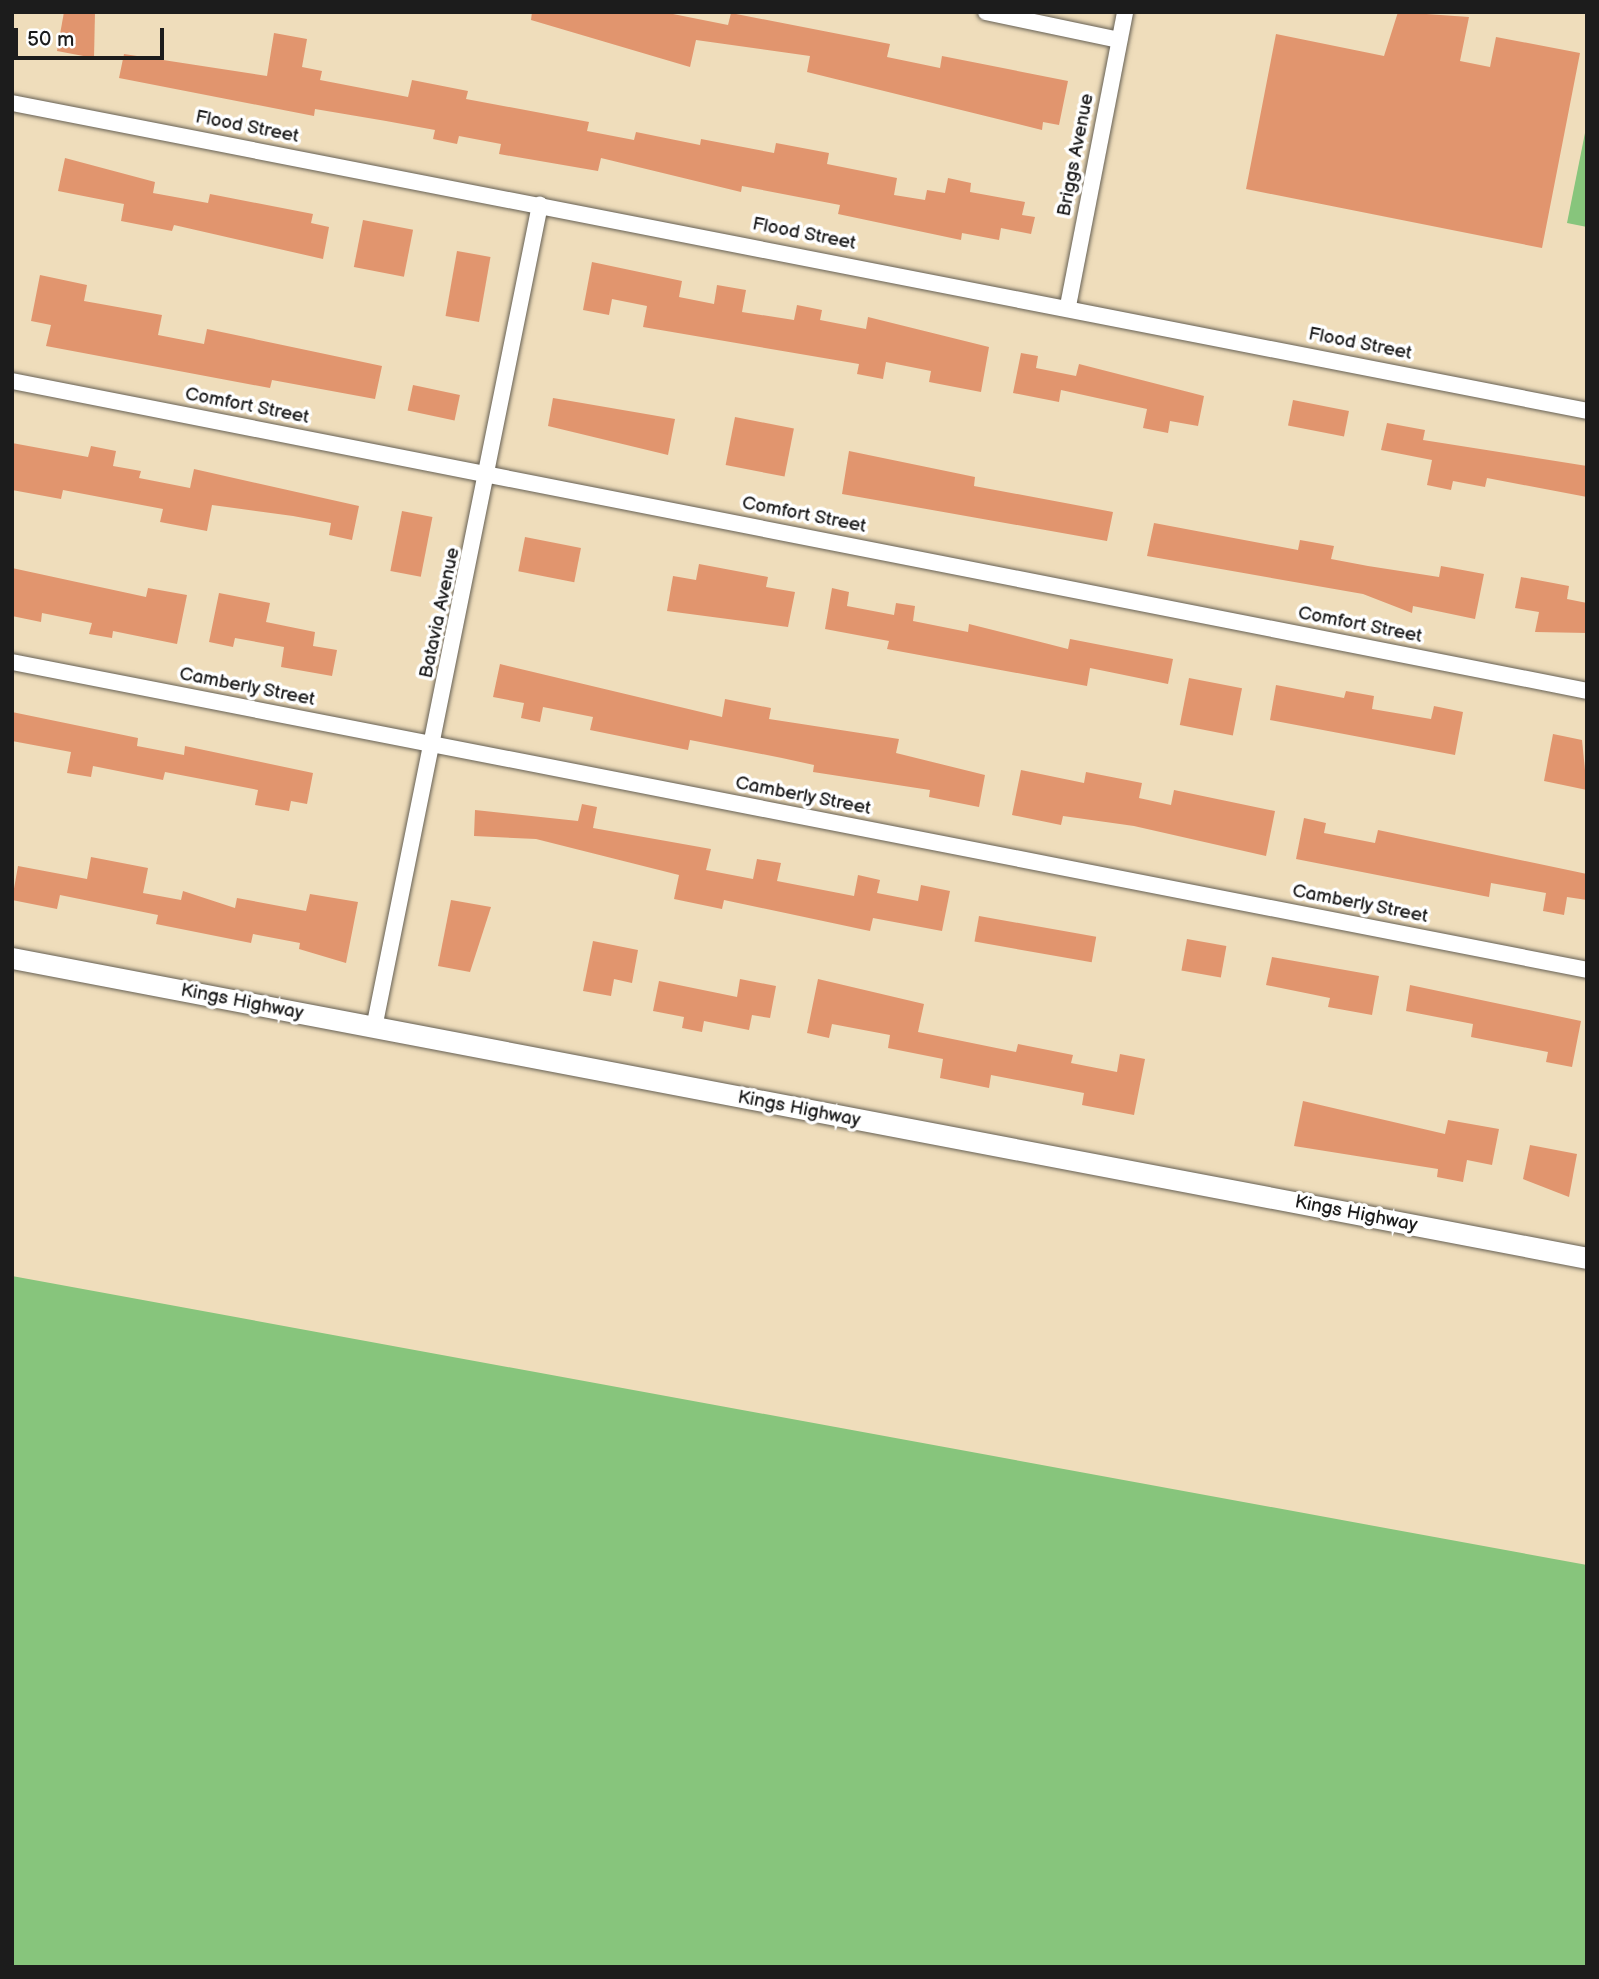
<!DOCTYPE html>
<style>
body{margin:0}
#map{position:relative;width:1599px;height:1979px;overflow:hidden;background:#efddbb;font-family:"Balsamiq Sans",sans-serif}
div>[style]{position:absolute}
.green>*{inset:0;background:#87c57c}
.building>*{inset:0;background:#e1956e;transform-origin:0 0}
.roads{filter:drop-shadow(0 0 2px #666054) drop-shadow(0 0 2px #666054)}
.minor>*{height:16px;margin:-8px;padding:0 8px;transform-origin:8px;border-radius:8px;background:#fff}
.tertiary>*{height:21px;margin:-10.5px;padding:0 10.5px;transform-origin:10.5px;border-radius:10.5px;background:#fff}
span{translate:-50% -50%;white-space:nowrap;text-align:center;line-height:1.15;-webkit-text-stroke:7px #fff;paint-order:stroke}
.street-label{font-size:19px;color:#1c1c1c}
.frame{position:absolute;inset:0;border:14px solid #1c1c1c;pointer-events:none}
.scale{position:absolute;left:14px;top:28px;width:150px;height:32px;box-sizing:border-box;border:4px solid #1c1c1c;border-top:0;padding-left:9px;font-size:21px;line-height:24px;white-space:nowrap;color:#1c1c1c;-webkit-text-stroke:5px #fff;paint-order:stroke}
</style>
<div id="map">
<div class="green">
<i style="clip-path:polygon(1587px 123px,1587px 227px,1567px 223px)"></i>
<i style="clip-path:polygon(12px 1276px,1587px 1565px,1587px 1967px,12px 1967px)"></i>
</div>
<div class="building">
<i style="clip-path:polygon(64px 12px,95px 12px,94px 58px,57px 51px)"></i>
<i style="clip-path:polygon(532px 12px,663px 12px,728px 25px,731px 13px,890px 44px,887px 57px,940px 68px,942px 56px,1068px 81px,1059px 125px,1043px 122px,1042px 130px,807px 72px,810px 56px,696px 40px,690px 67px,531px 20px)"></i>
<i style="clip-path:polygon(1398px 12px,1469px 17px,1460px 61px,1490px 67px,1496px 37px,1580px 53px,1542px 248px,1246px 189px,1276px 34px,1384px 56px)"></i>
<i style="clip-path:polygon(274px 33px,307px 39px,302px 67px,322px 71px,320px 80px,408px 97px,412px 80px,468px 91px,466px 99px,589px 122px,587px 131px,634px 140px,636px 132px,700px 145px,701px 139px,774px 153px,776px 143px,829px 153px,827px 164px,897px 178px,894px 195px,925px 200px,927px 190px,945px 193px,948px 178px,971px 183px,970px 192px,1025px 202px,1022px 215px,1035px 217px,1031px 234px,1001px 228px,999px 240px,962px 233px,961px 240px,838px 214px,840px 205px,742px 186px,741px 192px,601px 158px,598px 171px,499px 154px,501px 144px,459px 136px,457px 144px,433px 139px,435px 130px,386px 121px,315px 109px,314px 116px,119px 78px,124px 54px,267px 76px)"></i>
<i style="clip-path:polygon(65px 158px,155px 182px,153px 193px,208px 203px,210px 194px,313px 214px,311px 223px,329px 227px,323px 259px,174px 225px,172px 231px,121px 221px,124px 204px,58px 191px)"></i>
<i style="left:363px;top:220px;width:51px;height:48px;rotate:11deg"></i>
<i style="left:457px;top:251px;width:34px;height:66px;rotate:10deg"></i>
<i style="clip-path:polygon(592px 262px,682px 281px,679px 297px,714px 304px,717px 285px,746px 290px,742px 312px,794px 320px,797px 305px,822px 310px,820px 320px,866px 329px,868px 317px,989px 347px,981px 392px,929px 382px,931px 371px,886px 362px,883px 379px,857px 374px,859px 364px,643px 327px,647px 306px,612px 299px,609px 315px,583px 310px)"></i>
<i style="clip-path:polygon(40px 275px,87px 285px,84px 301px,162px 315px,158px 335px,204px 344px,207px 329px,382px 366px,375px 399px,272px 380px,270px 388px,46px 346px,51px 325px,31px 321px)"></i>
<i style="clip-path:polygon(1021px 353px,1038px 356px,1036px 368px,1076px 376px,1079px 364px,1204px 396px,1198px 426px,1170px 421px,1168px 433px,1143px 428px,1147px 409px,1061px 390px,1059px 402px,1013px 393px)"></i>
<i style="left:413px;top:385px;width:48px;height:26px;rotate:12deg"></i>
<i style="clip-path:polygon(553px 398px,675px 419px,668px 455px,548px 426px)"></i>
<i style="left:1293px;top:400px;width:57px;height:26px;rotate:11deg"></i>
<i style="left:735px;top:417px;width:60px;height:49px;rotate:11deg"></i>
<i style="clip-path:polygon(1387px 423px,1425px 430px,1423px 440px,1587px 466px,1587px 497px,1487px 478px,1485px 487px,1453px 481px,1451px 490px,1427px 485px,1432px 460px,1381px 450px)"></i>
<i style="clip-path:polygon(12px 443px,88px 457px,91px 446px,116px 451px,113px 466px,141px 471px,139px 478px,190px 488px,194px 469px,359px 506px,352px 540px,329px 535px,331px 523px,293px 516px,212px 505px,207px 531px,160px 522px,163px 509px,63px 490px,61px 499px,12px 490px)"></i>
<i style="clip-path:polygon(849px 451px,975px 477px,974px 486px,1113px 512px,1107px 541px,842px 494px)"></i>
<i style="left:402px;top:511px;width:31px;height:61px;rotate:11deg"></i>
<i style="clip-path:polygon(1154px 523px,1298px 550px,1300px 540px,1334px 546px,1331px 559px,1368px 566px,1439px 577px,1441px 566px,1484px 574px,1475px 619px,1413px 606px,1412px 613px,1363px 594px,1147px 556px)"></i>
<i style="left:525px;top:537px;width:57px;height:35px;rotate:11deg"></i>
<i style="clip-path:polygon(699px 564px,768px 577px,766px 587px,795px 592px,788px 627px,667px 611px,673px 576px,696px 580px)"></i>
<i style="clip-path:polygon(12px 568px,146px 597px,148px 588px,187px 595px,177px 644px,113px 631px,112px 638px,89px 634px,92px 623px,42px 613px,41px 622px,12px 616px)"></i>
<i style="clip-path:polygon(1521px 577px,1569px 586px,1567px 599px,1587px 603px,1587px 633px,1535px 632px,1539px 612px,1515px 608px)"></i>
<i style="clip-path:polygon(832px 588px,849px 592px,847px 606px,894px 615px,896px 603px,915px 606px,913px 621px,968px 632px,969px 624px,1068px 649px,1070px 639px,1173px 659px,1168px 684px,1090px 668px,1087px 686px,887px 649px,889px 641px,825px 629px)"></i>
<i style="clip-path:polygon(219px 593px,270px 603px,266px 622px,315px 632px,313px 646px,337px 650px,332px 676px,281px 667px,284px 647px,235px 638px,233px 647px,209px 642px)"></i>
<i style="clip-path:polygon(500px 664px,722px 717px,725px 699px,771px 708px,769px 719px,899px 739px,896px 753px,985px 775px,979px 807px,929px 797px,930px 790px,813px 772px,814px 765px,782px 758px,690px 740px,688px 750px,590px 730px,593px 717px,543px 707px,540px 722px,521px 718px,524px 703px,493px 697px)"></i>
<i style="left:1189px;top:678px;width:54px;height:48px;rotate:11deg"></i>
<i style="clip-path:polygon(1276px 685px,1344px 698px,1346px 691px,1374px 696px,1372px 709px,1431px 719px,1434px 706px,1463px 712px,1455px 755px,1270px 720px)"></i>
<i style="clip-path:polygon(12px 712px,138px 738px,137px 746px,184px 755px,185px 746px,313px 773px,307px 804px,291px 801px,289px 811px,255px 805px,258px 790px,165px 772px,163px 780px,93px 766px,91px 777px,67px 773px,71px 752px,12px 741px)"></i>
<i style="clip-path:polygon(1553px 734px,1582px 740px,1587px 790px,1544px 781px)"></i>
<i style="clip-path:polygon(1021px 770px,1084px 783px,1086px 772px,1142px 783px,1139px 798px,1171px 805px,1174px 790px,1275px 811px,1266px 856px,1134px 826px,1063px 816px,1061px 825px,1012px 815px)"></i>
<i style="clip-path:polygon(582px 804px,597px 807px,593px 828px,711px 849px,706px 870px,753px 879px,757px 859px,781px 863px,777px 881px,854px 896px,858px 875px,880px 880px,877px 893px,918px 901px,921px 885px,950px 891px,942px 931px,873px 918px,870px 931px,724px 900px,722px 909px,674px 899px,679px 875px,536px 839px,474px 836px,475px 810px,578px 821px)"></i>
<i style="clip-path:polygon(1304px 818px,1326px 823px,1324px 833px,1375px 843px,1378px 830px,1587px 874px,1587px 900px,1567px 897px,1564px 915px,1543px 911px,1546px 893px,1491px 883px,1489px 897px,1296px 859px)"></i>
<i style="clip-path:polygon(91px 857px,148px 868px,143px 893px,181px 900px,183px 891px,235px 908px,237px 898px,306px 911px,310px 894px,358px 902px,346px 963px,299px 949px,300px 943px,253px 934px,251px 943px,156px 924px,158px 915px,60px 895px,57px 909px,12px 900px,18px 866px,87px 879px)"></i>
<i style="clip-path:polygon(451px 900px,491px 907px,470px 972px,438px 966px)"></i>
<i style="left:979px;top:916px;width:119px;height:26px;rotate:10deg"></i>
<i style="left:1187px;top:939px;width:40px;height:32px;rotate:10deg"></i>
<i style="clip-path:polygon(593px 941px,638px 950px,632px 983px,614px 979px,611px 996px,583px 991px)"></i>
<i style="clip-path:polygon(1272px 957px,1379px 976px,1372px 1015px,1328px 1007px,1330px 998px,1266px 985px)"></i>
<i style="clip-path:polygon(740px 979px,776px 986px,770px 1018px,752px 1015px,749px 1030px,704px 1021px,702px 1032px,682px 1028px,684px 1017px,653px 1011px,659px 981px,737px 997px)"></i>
<i style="clip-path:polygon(818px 979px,924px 1004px,918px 1032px,1016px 1052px,1018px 1044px,1073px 1055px,1071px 1063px,1117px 1072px,1120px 1054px,1145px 1059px,1134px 1115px,1082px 1105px,1084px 1093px,991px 1075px,989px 1088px,940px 1078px,943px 1059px,888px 1048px,890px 1035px,832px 1024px,829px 1038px,807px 1033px)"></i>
<i style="clip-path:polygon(1410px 985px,1581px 1021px,1572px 1067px,1546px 1062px,1548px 1052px,1471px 1037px,1473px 1024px,1406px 1011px)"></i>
<i style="clip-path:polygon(1303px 1101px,1445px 1134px,1448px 1120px,1499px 1129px,1492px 1165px,1467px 1160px,1463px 1182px,1437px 1177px,1438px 1169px,1294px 1146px)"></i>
<i style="clip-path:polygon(1530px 1145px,1577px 1154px,1569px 1197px,1523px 1179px)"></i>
</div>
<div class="roads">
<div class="minor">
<i style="left:986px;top:12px;width:136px;rotate:11.9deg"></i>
<i style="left:12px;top:103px;width:1605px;rotate:11.06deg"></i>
<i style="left:1068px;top:306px;width:299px;rotate:-79deg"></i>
<i style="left:12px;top:381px;width:1605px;rotate:11.13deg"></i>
<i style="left:12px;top:662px;width:1605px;rotate:11.06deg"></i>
<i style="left:374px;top:1028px;width:840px;rotate:-78.6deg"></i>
</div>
<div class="tertiary">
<i style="left:12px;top:958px;width:1603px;rotate:10.78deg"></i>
</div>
</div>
<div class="street-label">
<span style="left:247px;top:127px;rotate:11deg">Flood Street</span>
<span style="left:1076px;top:155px;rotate:-79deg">Briggs Avenue</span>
<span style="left:804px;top:234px;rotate:11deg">Flood Street</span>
<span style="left:1360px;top:344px;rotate:11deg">Flood Street</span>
<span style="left:247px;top:406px;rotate:11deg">Comfort Street</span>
<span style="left:804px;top:515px;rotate:11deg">Comfort Street</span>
<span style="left:440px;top:613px;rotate:-78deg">Batavia Avenue</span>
<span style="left:1360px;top:625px;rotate:11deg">Comfort Street</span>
<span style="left:247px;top:687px;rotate:11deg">Camberly Street</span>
<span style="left:803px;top:796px;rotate:11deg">Camberly Street</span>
<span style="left:1360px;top:904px;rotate:11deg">Camberly Street</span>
<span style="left:242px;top:1002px;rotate:11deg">Kings Highway</span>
<span style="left:799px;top:1109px;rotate:11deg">Kings Highway</span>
<span style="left:1356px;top:1214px;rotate:11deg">Kings Highway</span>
</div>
<div class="frame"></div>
<div class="scale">50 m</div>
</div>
